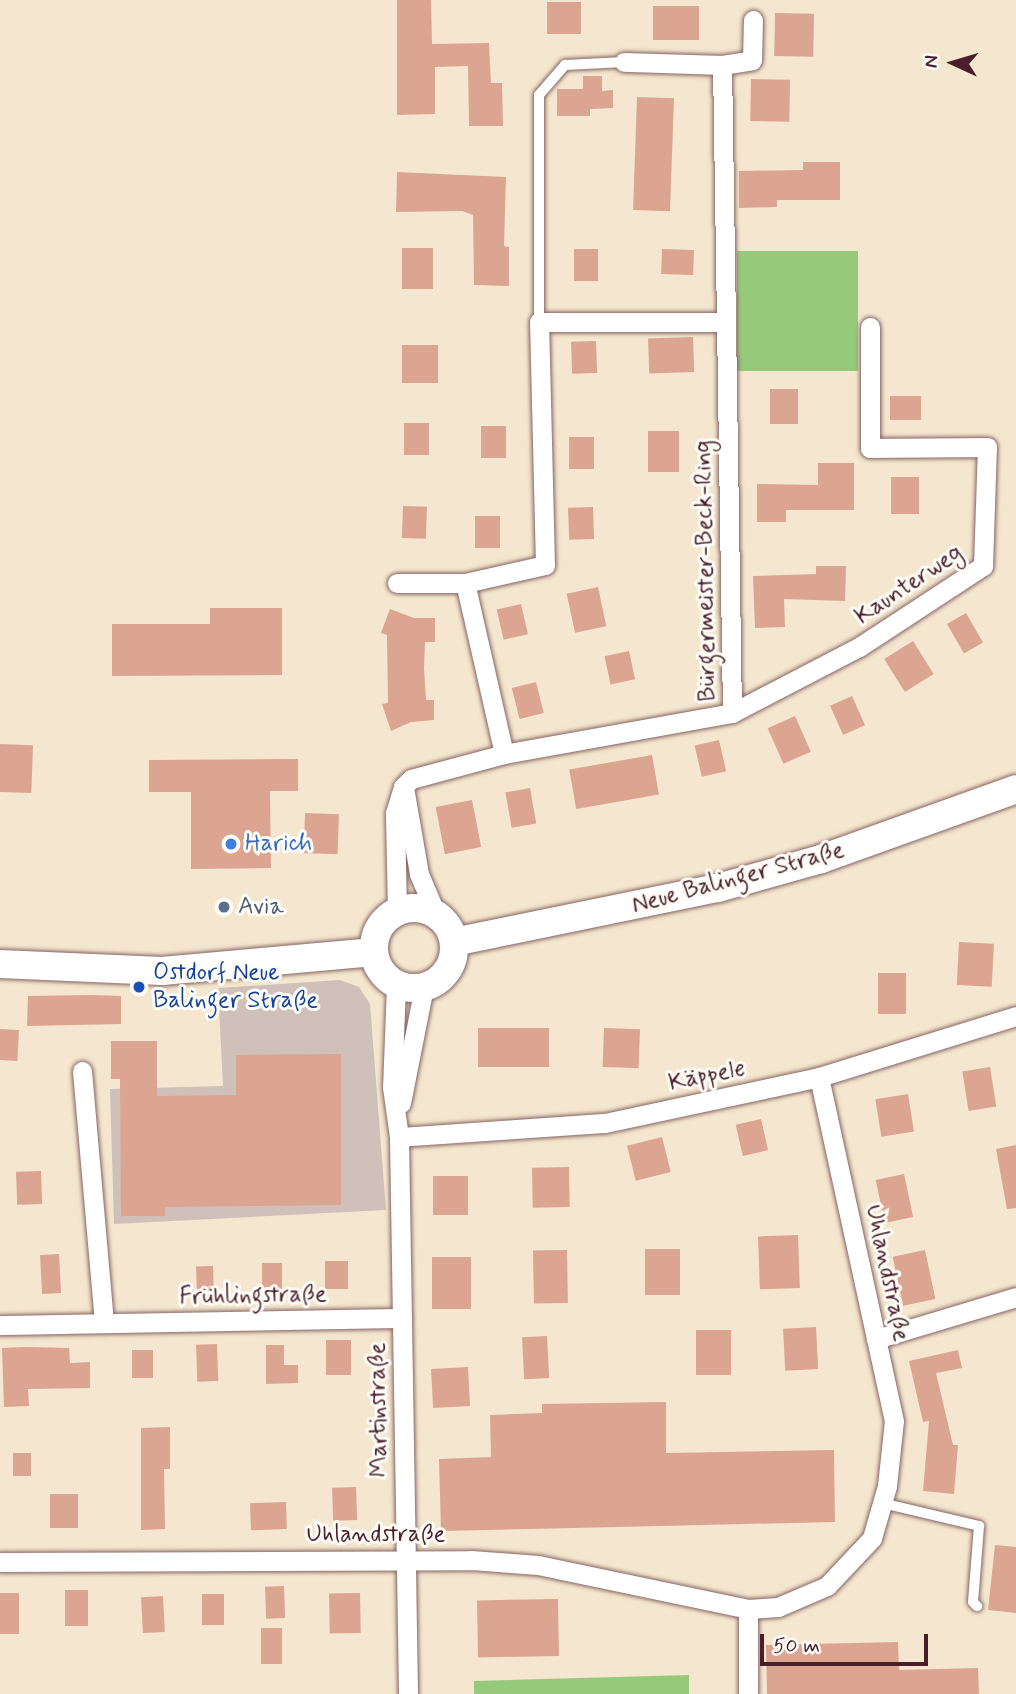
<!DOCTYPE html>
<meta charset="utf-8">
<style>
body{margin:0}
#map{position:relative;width:1016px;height:1694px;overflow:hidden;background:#f5e7cf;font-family:Mynerve,sans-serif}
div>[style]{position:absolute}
.industrial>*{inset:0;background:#cfc0ba}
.green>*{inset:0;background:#96ca7b;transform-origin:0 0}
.building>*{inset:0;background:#dba592;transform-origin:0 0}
.roads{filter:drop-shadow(0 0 2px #866564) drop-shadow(0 0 2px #866564)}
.service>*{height:10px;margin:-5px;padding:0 5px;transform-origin:5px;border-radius:5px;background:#fff}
.minor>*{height:19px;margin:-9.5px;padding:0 9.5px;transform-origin:9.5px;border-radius:9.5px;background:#fff}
.secondary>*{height:28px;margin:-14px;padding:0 14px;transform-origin:14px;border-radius:14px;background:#fff}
.secondary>.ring{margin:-14px;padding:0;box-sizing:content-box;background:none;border:28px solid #fff;border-radius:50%}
.dots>*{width:19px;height:19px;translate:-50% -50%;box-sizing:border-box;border:4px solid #fdfcf7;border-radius:50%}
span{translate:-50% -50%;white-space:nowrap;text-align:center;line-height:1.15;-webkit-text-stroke:6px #fdfcf7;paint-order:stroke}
.street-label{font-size:24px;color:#4a1f2b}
.shop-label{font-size:24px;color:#366cbe}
.left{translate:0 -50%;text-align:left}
.service-label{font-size:24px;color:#4e5e75}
.transit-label{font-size:24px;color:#164399}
.north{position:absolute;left:918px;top:28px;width:70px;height:70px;-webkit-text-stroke:5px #fdfcf7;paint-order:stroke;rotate:274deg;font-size:19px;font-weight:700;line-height:28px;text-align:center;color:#4a1f2b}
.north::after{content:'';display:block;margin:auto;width:24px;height:32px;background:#4a1f2b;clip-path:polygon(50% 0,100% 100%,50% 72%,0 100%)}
.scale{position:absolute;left:760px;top:1634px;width:168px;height:32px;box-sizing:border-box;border:4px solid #4a1f2b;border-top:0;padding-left:9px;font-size:21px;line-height:24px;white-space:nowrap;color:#4a1f2b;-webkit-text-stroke:5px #fdfcf7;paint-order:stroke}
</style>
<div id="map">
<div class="industrial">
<i style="clip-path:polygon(340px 980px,359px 987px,370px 1004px,386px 1210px,114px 1224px,110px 1089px,223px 1086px,218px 988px)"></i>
</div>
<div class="green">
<i style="left:737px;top:251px;width:121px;height:120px"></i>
<i style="clip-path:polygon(689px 1675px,689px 1694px,474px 1694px,474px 1681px)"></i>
</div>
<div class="building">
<i style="clip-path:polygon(397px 0,431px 0,432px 44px,489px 43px,491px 83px,502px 83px,503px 126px,469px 126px,468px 66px,435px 67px,435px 114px,397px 115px)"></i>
<i style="left:547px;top:2px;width:34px;height:32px"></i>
<i style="left:653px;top:6px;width:46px;height:34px"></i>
<i style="left:775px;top:13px;width:39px;height:43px;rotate:1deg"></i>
<i style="clip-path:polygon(583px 76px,602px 76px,602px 91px,613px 90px,613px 108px,590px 109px,590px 116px,557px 116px,557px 89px,583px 89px)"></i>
<i style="left:751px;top:79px;width:39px;height:42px;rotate:1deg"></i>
<i style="left:637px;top:97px;width:37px;height:113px;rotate:2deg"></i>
<i style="clip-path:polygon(803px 162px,840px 162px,840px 200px,777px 200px,777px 207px,739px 208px,739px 171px,803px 170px)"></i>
<i style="clip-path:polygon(397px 172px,506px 177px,504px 246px,509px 247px,509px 286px,474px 285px,473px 215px,462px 211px,396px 212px)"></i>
<i style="left:402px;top:248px;width:31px;height:41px"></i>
<i style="left:574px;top:249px;width:24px;height:32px"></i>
<i style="left:662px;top:249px;width:32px;height:25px;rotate:2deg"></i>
<i style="left:693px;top:337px;width:35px;height:45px;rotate:88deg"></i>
<i style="left:596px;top:341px;width:32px;height:25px;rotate:88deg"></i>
<i style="left:402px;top:345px;width:36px;height:38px"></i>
<i style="left:770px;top:389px;width:28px;height:35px"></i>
<i style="left:890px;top:396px;width:31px;height:24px"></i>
<i style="left:404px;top:423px;width:25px;height:32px"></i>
<i style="left:481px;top:426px;width:25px;height:32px"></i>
<i style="left:648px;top:431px;width:31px;height:41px"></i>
<i style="left:569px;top:437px;width:25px;height:32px"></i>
<i style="clip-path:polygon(818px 463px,854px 463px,854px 510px,786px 510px,786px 522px,757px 522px,757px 484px,818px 485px)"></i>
<i style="left:891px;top:477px;width:28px;height:37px"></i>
<i style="left:403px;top:506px;width:24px;height:32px;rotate:2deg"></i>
<i style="left:593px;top:507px;width:32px;height:25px;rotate:88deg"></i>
<i style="left:475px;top:516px;width:25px;height:32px"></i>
<i style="clip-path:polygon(816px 566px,846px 566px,845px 601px,784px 599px,785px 627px,755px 628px,753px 576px,816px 574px)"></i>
<i style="left:598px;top:587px;width:40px;height:32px;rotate:78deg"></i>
<i style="left:521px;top:604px;width:31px;height:25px;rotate:77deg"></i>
<i style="clip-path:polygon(210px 608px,282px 608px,282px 675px,112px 676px,112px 624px,210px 624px)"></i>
<i style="clip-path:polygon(390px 609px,414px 618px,435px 618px,435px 642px,425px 642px,424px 668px,426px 700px,434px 700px,434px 720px,411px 722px,391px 731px,382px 704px,388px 703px,387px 635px,381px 633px)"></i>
<i style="left:966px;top:613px;width:34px;height:22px;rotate:60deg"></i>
<i style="left:913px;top:641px;width:39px;height:34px;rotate:58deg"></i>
<i style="left:629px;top:651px;width:29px;height:25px;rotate:78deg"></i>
<i style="left:536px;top:682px;width:32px;height:25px;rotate:76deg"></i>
<i style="left:852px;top:696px;width:32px;height:24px;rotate:66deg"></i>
<i style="left:795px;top:716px;width:39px;height:30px;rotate:66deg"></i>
<i style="left:719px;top:740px;width:32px;height:25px;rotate:77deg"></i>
<i style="left:0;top:744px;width:33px;height:48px;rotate:2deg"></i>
<i style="left:652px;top:755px;width:40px;height:84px;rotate:80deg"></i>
<i style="clip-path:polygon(298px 759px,298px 791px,270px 791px,271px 868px,191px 869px,191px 792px,149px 792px,149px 760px)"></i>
<i style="left:530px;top:788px;width:36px;height:25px;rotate:80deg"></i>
<i style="left:472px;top:800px;width:48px;height:37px;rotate:79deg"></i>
<i style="left:305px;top:813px;width:34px;height:40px;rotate:2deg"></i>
<i style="left:959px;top:942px;width:35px;height:43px;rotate:3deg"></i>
<i style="left:878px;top:973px;width:28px;height:41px"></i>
<i style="clip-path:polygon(91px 995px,121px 996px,121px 1024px,27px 1026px,28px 996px)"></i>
<i style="left:549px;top:1028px;width:39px;height:71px;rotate:90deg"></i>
<i style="left:604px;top:1028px;width:36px;height:39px;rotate:2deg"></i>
<i style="left:0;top:1029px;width:19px;height:31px;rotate:3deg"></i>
<i style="clip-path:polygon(111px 1041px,157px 1041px,157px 1096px,236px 1095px,236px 1055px,341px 1054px,341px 1205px,165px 1207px,165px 1216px,121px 1216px,120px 1079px,111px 1079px)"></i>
<i style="left:990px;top:1067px;width:40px;height:28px;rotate:81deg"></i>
<i style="left:908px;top:1094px;width:38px;height:33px;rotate:81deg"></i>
<i style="left:761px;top:1119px;width:32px;height:26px;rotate:77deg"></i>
<i style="left:662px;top:1137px;width:36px;height:36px;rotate:76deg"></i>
<i style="clip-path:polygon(1016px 1145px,1016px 1208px,1007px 1209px,996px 1149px)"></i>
<i style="left:569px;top:1167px;width:40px;height:37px;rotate:89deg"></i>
<i style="left:41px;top:1171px;width:33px;height:25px;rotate:88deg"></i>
<i style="left:904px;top:1174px;width:44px;height:29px;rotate:78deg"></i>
<i style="left:433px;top:1176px;width:35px;height:39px"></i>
<i style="left:798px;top:1235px;width:53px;height:40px;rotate:88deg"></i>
<i style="left:645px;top:1249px;width:35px;height:46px"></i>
<i style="left:567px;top:1250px;width:53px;height:34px;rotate:89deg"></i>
<i style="left:925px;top:1250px;width:50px;height:33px;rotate:78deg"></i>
<i style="left:59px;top:1254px;width:39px;height:19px;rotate:87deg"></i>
<i style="left:432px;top:1257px;width:39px;height:52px"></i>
<i style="left:325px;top:1261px;width:23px;height:28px"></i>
<i style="left:262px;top:1263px;width:20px;height:27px"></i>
<i style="left:213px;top:1266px;width:26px;height:17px;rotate:88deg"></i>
<i style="left:816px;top:1327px;width:42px;height:33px;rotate:87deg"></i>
<i style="left:696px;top:1330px;width:35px;height:45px"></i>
<i style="left:547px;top:1336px;width:42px;height:25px;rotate:87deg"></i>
<i style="left:351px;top:1340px;width:35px;height:25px;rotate:90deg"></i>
<i style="left:217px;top:1344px;width:37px;height:21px;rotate:88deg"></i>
<i style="clip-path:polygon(266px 1345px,284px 1345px,284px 1365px,298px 1365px,298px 1383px,266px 1384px)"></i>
<i style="clip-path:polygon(26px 1347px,69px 1348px,70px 1363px,90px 1362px,90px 1388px,28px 1389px,29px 1406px,4px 1407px,2px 1348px)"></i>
<i style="left:132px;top:1350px;width:21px;height:28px"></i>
<i style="clip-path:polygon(958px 1350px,962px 1368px,936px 1373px,953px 1445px,958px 1445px,954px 1494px,923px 1491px,929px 1421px,923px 1422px,909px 1361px)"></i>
<i style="left:468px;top:1367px;width:39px;height:37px;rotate:87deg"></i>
<i style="clip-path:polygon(666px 1402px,666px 1453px,834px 1450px,835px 1522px,441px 1531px,439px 1459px,491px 1457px,490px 1415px,542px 1413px,542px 1404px)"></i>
<i style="clip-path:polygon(170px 1427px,170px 1469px,164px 1469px,165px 1529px,141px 1530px,141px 1428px)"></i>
<i style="left:13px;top:1453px;width:18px;height:23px"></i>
<i style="left:356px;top:1487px;width:33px;height:24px;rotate:88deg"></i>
<i style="left:50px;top:1494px;width:28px;height:34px"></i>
<i style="left:286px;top:1502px;width:27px;height:36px;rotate:88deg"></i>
<i style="clip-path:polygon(995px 1545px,1016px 1547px,1016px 1613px,988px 1610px)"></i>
<i style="left:284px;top:1586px;width:32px;height:19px;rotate:88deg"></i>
<i style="left:65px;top:1590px;width:23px;height:36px"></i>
<i style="left:0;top:1593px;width:19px;height:41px"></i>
<i style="left:360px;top:1593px;width:40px;height:31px;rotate:89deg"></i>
<i style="left:202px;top:1594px;width:22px;height:31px"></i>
<i style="left:163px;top:1596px;width:36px;height:22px;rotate:87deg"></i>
<i style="left:558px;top:1599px;width:57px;height:81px;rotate:89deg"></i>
<i style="left:261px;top:1628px;width:21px;height:36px"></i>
<i style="clip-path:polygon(898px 1642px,899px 1670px,978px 1668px,979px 1694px,767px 1694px,766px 1645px)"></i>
</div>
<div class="roads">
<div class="service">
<i style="left:539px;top:322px;width:227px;rotate:-90deg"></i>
<i style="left:539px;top:95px;width:40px;rotate:-49deg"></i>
<i style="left:565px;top:65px;width:59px;rotate:-2.9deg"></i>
<i style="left:882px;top:1503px;width:100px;rotate:13.3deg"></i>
<i style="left:979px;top:1526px;width:76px;rotate:94.5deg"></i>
<i style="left:973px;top:1602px;width:6px;rotate:45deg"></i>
</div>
<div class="minor">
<i style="left:722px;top:65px;width:30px;rotate:-9deg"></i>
<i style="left:752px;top:60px;width:40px;rotate:-88.6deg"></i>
<i style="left:397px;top:583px;width:68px"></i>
<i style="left:732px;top:713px;width:143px;rotate:-27.5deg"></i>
<i style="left:859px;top:647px;width:148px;rotate:-33.2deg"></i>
<i style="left:983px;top:566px;width:119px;rotate:-88.1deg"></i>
<i style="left:987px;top:447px;width:117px;rotate:179.5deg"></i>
<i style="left:870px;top:448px;width:121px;rotate:-90deg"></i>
<i style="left:504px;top:754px;width:175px;rotate:-102.8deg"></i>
<i style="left:465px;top:583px;width:82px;rotate:-12.7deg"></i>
<i style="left:545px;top:565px;width:243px;rotate:-91.4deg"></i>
<i style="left:539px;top:322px;width:187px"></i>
<i style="left:404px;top:787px;width:88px;rotate:80.2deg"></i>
<i style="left:419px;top:874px;width:43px;rotate:67deg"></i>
<i style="left:397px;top:911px;width:98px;rotate:-91.2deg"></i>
<i style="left:395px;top:813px;width:27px;rotate:-73deg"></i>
<i style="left:403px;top:787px;width:11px;rotate:-45deg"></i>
<i style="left:411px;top:779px;width:96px;rotate:-15deg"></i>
<i style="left:504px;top:754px;width:232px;rotate:-10.2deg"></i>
<i style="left:732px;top:713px;width:648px;rotate:-90.88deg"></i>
<i style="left:722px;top:65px;width:98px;rotate:-178.2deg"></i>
<i style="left:396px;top:985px;width:102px;rotate:92.2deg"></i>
<i style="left:392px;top:1087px;width:50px;rotate:82deg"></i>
<i style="left:399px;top:1137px;width:557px;rotate:89.07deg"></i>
<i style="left:82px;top:1071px;width:253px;rotate:85deg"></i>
<i style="left:401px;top:1103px;width:118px;rotate:-78.8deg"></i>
<i style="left:399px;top:1137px;width:206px;rotate:-3.9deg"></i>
<i style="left:605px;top:1123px;width:219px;rotate:-12.1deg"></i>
<i style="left:819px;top:1077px;width:206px;rotate:-17.2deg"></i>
<i style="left:0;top:1325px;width:402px;rotate:-1deg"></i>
<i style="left:876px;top:1339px;width:146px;rotate:-16.7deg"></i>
<i style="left:0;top:1562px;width:471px;rotate:-0.2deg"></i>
<i style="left:471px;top:1560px;width:67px;rotate:4.3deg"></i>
<i style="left:538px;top:1565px;width:215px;rotate:11.8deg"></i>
<i style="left:748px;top:1609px;width:30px;rotate:-4deg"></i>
<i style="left:778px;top:1607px;width:53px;rotate:-23.2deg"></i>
<i style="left:827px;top:1586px;width:66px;rotate:-46.8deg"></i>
<i style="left:872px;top:1538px;width:54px;rotate:-73.9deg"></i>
<i style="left:887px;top:1486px;width:65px;rotate:-83.9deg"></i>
<i style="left:894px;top:1421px;width:352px;rotate:-102.3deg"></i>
<i style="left:748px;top:1609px;width:85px;rotate:90deg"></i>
</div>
<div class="secondary">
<i class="ring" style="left:374px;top:908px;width:52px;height:52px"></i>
<i style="left:454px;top:942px;width:269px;rotate:-11.6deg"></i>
<i style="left:718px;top:888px;width:107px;rotate:-15.7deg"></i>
<i style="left:821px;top:859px;width:207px;rotate:-19.7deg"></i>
<i style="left:0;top:964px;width:162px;rotate:2.5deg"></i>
<i style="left:162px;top:971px;width:213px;rotate:-5.1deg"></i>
</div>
</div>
<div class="dots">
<i style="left:231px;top:844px;background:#3f7fe0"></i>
<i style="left:224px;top:907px;background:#5c6f8a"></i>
<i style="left:139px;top:987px;background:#1a4fb4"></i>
</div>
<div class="street-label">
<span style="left:706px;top:571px;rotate:-91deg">Bürgermeister-Beck-Ring</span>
<span style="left:909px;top:585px;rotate:-34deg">Kaunterweg</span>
<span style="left:738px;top:878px;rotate:-15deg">Neue Balinger Straße</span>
<span style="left:707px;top:1076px;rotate:-12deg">Käppele</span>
<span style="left:887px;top:1273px;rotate:78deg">Uhlandstraße</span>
<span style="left:253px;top:1296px;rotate:-1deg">Frühlingstraße</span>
<span style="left:379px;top:1410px;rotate:-91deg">Martinstraße</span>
<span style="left:376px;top:1535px">Uhlandstraße</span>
</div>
<div class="shop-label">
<span class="left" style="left:245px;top:844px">Harich</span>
</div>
<div class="service-label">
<span class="left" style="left:238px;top:907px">Avia</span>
</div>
<div class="transit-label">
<span class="left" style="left:153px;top:987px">Ostdorf Neue<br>Balinger Straße</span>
</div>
<div class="north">N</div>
<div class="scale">50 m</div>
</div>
